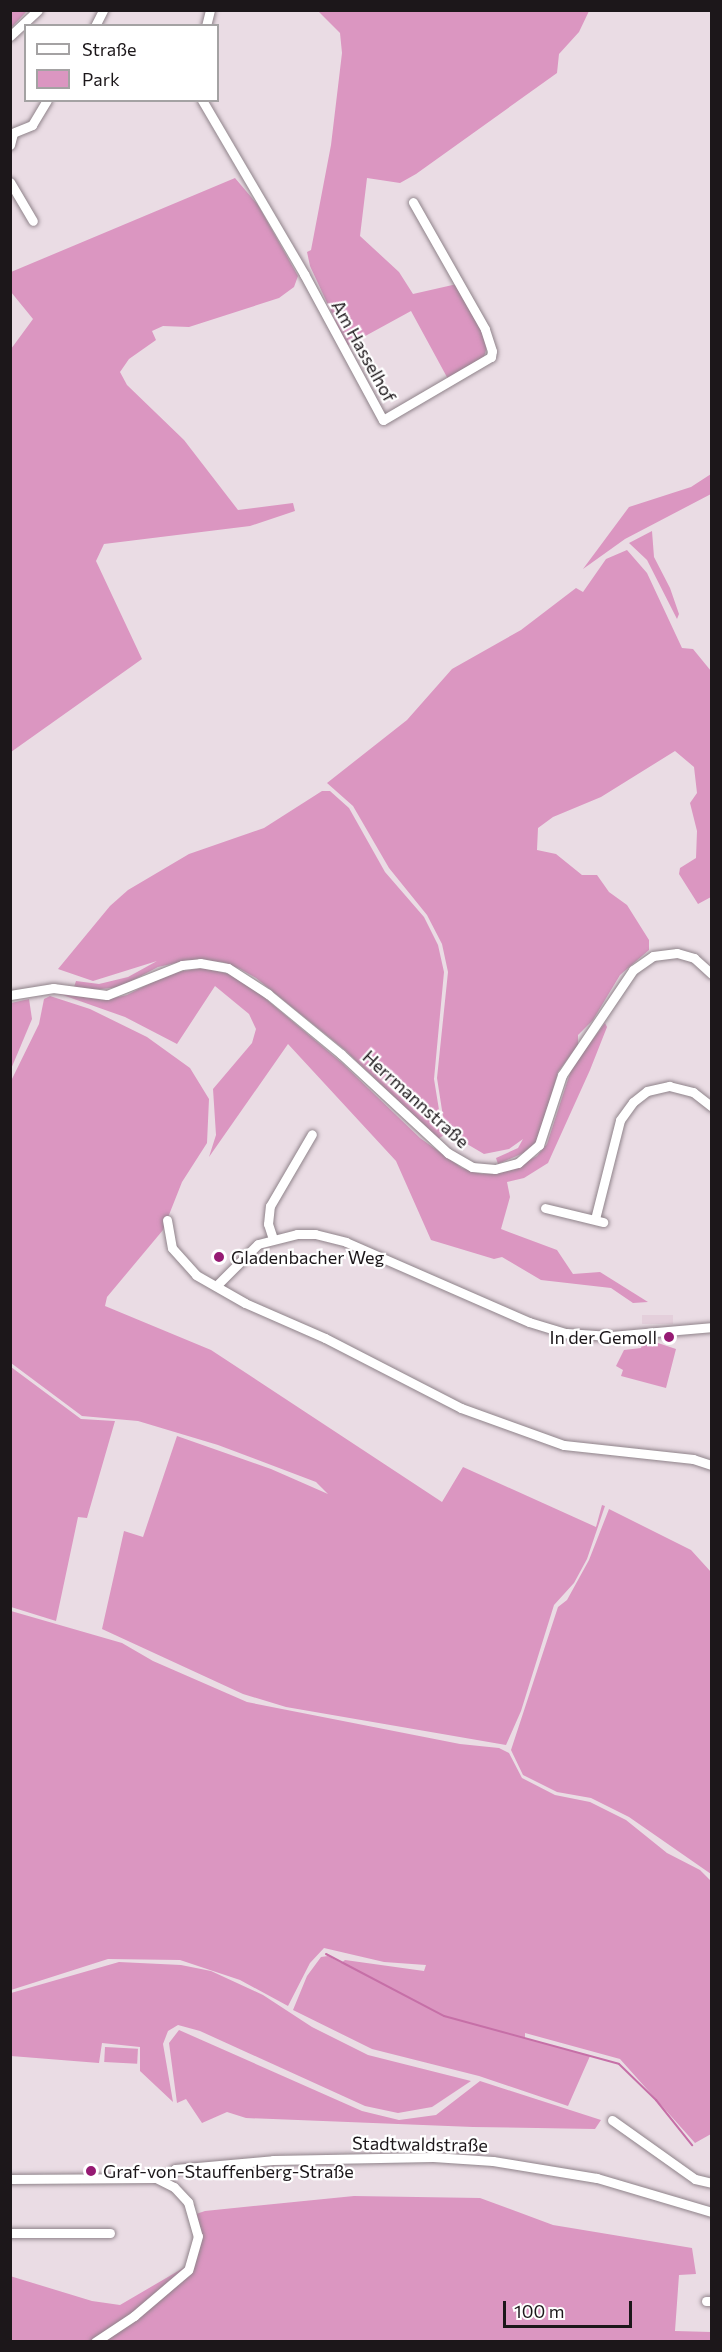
<!DOCTYPE html>
<meta charset="utf-8">
<style>
body{margin:0}
#map{position:relative;width:722px;height:2352px;overflow:hidden;background:#eadce4;font-family:Commissioner,sans-serif}
div>[style]{position:absolute}
.built>*{inset:0;background:#e4cfdb;transform-origin:0 0}
.green>*{inset:0;background:#db96c1;transform-origin:0 0}
.stream>*{height:2px;margin:-1px;padding:0 1px;transform-origin:1px;border-radius:1px;background:#c66fa7}
.roads{filter:drop-shadow(0 0 2px #8f838a) drop-shadow(0 0 2px #8f838a)}
.minor>*{height:9px;margin:-4.5px;padding:0 4.5px;transform-origin:4.5px;border-radius:4.5px;background:#fff}
.dots>*{width:16px;height:16px;translate:-50% -50%;box-sizing:border-box;border:3px solid #fff;border-radius:50%}
span{translate:-50% -50%;white-space:nowrap;text-align:center;line-height:1.15;-webkit-text-stroke:4.5px #fff;paint-order:stroke}
.street-label{font-size:18px;color:#1c171a}
.poi-label{font-size:18px;color:#1c171a}
.left{translate:0 -50%;text-align:left}
.right{translate:-100% -50%;text-align:right}
.frame{position:absolute;inset:0;border:12px solid #1c171a;pointer-events:none}
.legend{position:absolute;left:24px;top:24px;width:195px;height:78px;box-sizing:border-box;background:#fff;border:2px solid #a4a2a3;margin:0;padding:8px 10px;list-style:none;font-size:18px;color:#1c171a}
.legend li{display:flex;align-items:center;gap:12px;height:30px}
.legend b{width:30px;border:2px solid #a4a2a3}
.scale{position:absolute;left:503px;top:2301px;width:129px;height:27px;box-sizing:border-box;border:3px solid #1c171a;border-top:0;padding-left:8px;font-size:18px;line-height:21px;white-space:nowrap;color:#1c171a;-webkit-text-stroke:4px #fff;paint-order:stroke}
</style>
<div id="map">
<div class="built">
<i style="left:673px;top:1315px;width:9px;height:31px;rotate:90deg"></i>
</div>
<div class="green">
<i style="clip-path:polygon(11px 10px,27px 11px,11px 28px,10px 11px)"></i>
<i style="clip-path:polygon(318px 11px,589px 11px,579px 32px,559px 54px,557px 73px,416px 174px,400px 183px,367px 178px,360px 236px,399px 272px,413px 294px,457px 284px,488px 343px,484px 357px,448px 379px,411px 311px,347px 346px,310px 266px,307px 252px,311px 250px,331px 145px,342px 53px,340px 33px)"></i>
<i style="clip-path:polygon(235px 178px,258px 205px,298px 276px,294px 287px,279px 298px,189px 327px,163px 326px,152px 331px,156px 340px,129px 359px,120px 372px,127px 385px,184px 440px,238px 510px,293px 503px,295px 511px,250px 526px,104px 544px,96px 561px,142px 659px,11px 752px,11px 349px,33px 319px,11px 292px,11px 272px)"></i>
<i style="clip-path:polygon(711px 474px,711px 494px,625px 539px,583px 569px,629px 507px,691px 487px)"></i>
<i style="clip-path:polygon(652px 531px,654px 557px,670px 588px,679px 614px,677px 619px,647px 560px,629px 543px)"></i>
<i style="clip-path:polygon(627px 550px,647px 573px,682px 648px,693px 649px,711px 671px,711px 897px,698px 904px,679px 874px,680px 868px,696px 858px,697px 831px,690px 803px,697px 793px,694px 767px,675px 751px,601px 797px,553px 817px,538px 828px,537px 850px,556px 854px,582px 875px,597px 875px,609px 892px,627px 905px,649px 940px,649px 950px,620px 975px,593px 1020px,578px 1035px,578px 1045px,558px 1072px,540px 1138px,528px 1151px,498px 1164px,496px 1158px,518px 1148px,523px 1139px,509px 1149px,484px 1154px,450px 1134px,444px 1123px,437px 1078px,448px 972px,442px 944px,427px 915px,389px 868px,353px 806px,327px 783px,407px 720px,452px 669px,521px 630px,576px 588px,583px 592px,606px 559px)"></i>
<i style="clip-path:polygon(322px 791px,330px 791px,349px 808px,385px 872px,424px 917px,438px 945px,444px 972px,434px 1079px,440px 1116px,434px 1123px,444px 1135px,438px 1139px,345px 1050px,256px 978px,240px 969px,223px 962px,189px 960px,158px 967px,120px 987px,92px 990px,74px 987px,76px 981px,99px 984px,128px 977px,157px 961px,93px 981px,58px 969px,110px 906px,128px 890px,189px 854px,264px 828px)"></i>
<i style="clip-path:polygon(203px 968px,229px 974px,248px 984px,342px 1063px,420px 1138px,462px 1168px,482px 1174px,509px 1171px,537px 1156px,547px 1144px,572px 1067px,605px 1023px,607px 1027px,590px 1070px,548px 1163px,524px 1178px,507px 1182px,510px 1197px,501px 1229px,557px 1250px,573px 1274px,600px 1272px,648px 1302px,633px 1303px,611px 1288px,541px 1280px,502px 1257px,494px 1259px,431px 1240px,396px 1161px,288px 1044px,209px 1157px,216px 1135px,213px 1089px,252px 1043px,256px 1029px,249px 1014px,215px 986px,177px 1044px,125px 1017px,57px 993px,104px 1000px,127px 995px,170px 973px)"></i>
<i style="clip-path:polygon(50px 996px,90px 1009px,147px 1037px,190px 1068px,209px 1099px,207px 1143px,182px 1182px,163px 1230px,107px 1297px,105px 1306px,211px 1350px,442px 1502px,463px 1467px,596px 1527px,602px 1505px,605px 1506px,587px 1559px,574px 1583px,554px 1605px,521px 1711px,506px 1745px,286px 1707px,243px 1694px,102px 1629px,124px 1531px,143px 1537px,177px 1436px,271px 1469px,328px 1494px,316px 1482px,218px 1445px,138px 1421px,82px 1416px,11px 1363px,10px 1083px,39px 1024px,44px 999px)"></i>
<i style="clip-path:polygon(29px 999px,32px 1019px,11px 1069px,11px 1003px)"></i>
<i style="clip-path:polygon(643px 1338px,676px 1349px,666px 1388px,621px 1376px,623px 1370px,616px 1366px,624px 1350px,641px 1348px)"></i>
<i style="clip-path:polygon(11px 1367px,81px 1419px,115px 1421px,87px 1518px,78px 1517px,56px 1621px,11px 1607px)"></i>
<i style="clip-path:polygon(609px 1509px,691px 1550px,711px 1572px,711px 1874px,629px 1817px,591px 1798px,557px 1792px,523px 1775px,511px 1750px,558px 1607px,567px 1600px,589px 1560px)"></i>
<i style="clip-path:polygon(11px 1611px,122px 1643px,153px 1661px,247px 1702px,460px 1744px,499px 1748px,509px 1753px,522px 1778px,555px 1795px,590px 1802px,626px 1820px,667px 1853px,700px 1870px,712px 1882px,711px 2134px,695px 2143px,620px 2059px,525px 2033px,525px 2038px,590px 2056px,568px 2106px,479px 2076px,372px 2049px,293px 2010px,307px 1976px,321px 1957px,328px 1956px,341px 1963px,345px 1960px,424px 1971px,426px 1965px,384px 1962px,324px 1948px,310px 1963px,288px 2006px,240px 1980px,180px 1960px,108px 1959px,11px 1990px)"></i>
<i style="clip-path:polygon(119px 1962px,181px 1965px,211px 1971px,263px 1995px,312px 2027px,368px 2055px,471px 2081px,432px 2107px,398px 2113px,365px 2106px,200px 2031px,178px 2025px,168px 2031px,163px 2044px,173px 2102px,140px 2071px,140px 2047px,102px 2043px,99px 2063px,11px 2056px,11px 1993px)"></i>
<i style="clip-path:polygon(179px 2030px,362px 2111px,399px 2120px,436px 2115px,480px 2081px,601px 2120px,595px 2129px,473px 2127px,246px 2118px,227px 2112px,202px 2123px,186px 2099px,177px 2103px,169px 2043px)"></i>
<i style="left:105px;top:2047px;width:33px;height:15px;rotate:3deg"></i>
<i style="clip-path:polygon(354px 2196px,480px 2198px,553px 2225px,692px 2248px,696px 2274px,679px 2275px,675px 2331px,711px 2332px,711px 2341px,11px 2341px,10px 2276px,92px 2301px,120px 2305px,185px 2267px,194px 2236px,190px 2216px,205px 2211px)"></i>
</div>
<div class="stream">
<i style="left:326px;top:1954px;width:133px;rotate:27.7deg"></i>
<i style="left:444px;top:2016px;width:181px;rotate:15.3deg"></i>
<i style="left:619px;top:2064px;width:52px;rotate:44.2deg"></i>
<i style="left:656px;top:2100px;width:58px;rotate:51.3deg"></i>
</div>
<div class="roads">
<div class="minor">
<i style="left:95px;top:26px;width:18px;rotate:-63deg"></i>
<i style="left:206px;top:26px;width:16px;rotate:-76deg"></i>
<i style="left:10px;top:36px;width:38px;rotate:-43deg"></i>
<i style="left:202px;top:100px;width:202px;rotate:59.6deg"></i>
<i style="left:304px;top:274px;width:166px;rotate:61.6deg"></i>
<i style="left:383px;top:420px;width:125px;rotate:-30.3deg"></i>
<i style="left:491px;top:357px;width:6px;rotate:-81deg"></i>
<i style="left:492px;top:351px;width:23px;rotate:-108deg"></i>
<i style="left:485px;top:329px;width:146px;rotate:-119.6deg"></i>
<i style="left:10px;top:134px;width:24px;rotate:-22deg"></i>
<i style="left:32px;top:125px;width:29px;rotate:-59deg"></i>
<i style="left:10px;top:145px;width:12px;rotate:-76deg"></i>
<i style="left:10px;top:182px;width:45px;rotate:59.5deg"></i>
<i style="left:10px;top:995px;width:44px;rotate:-9.2deg"></i>
<i style="left:53px;top:988px;width:54px;rotate:7.4deg"></i>
<i style="left:107px;top:995px;width:81px;rotate:-21.8deg"></i>
<i style="left:182px;top:965px;width:18px;rotate:-6deg"></i>
<i style="left:200px;top:963px;width:28px;rotate:10deg"></i>
<i style="left:228px;top:968px;width:48px;rotate:33deg"></i>
<i style="left:268px;top:994px;width:94px;rotate:39.4deg"></i>
<i style="left:341px;top:1054px;width:146px;rotate:42.8deg"></i>
<i style="left:448px;top:1153px;width:28px;rotate:30deg"></i>
<i style="left:472px;top:1167px;width:23px;rotate:5deg"></i>
<i style="left:495px;top:1169px;width:24px;rotate:-15deg"></i>
<i style="left:518px;top:1163px;width:28px;rotate:-41deg"></i>
<i style="left:539px;top:1145px;width:74px;rotate:-71.8deg"></i>
<i style="left:562px;top:1075px;width:127px;rotate:-55.9deg"></i>
<i style="left:633px;top:970px;width:24px;rotate:-35deg"></i>
<i style="left:653px;top:956px;width:24px;rotate:-7deg"></i>
<i style="left:677px;top:953px;width:18px;rotate:16deg"></i>
<i style="left:694px;top:958px;width:24px;rotate:42deg"></i>
<i style="left:545px;top:1208px;width:60px;rotate:13.6deg"></i>
<i style="left:595px;top:1219px;width:102px;rotate:-75.8deg"></i>
<i style="left:620px;top:1120px;width:22px;rotate:-54deg"></i>
<i style="left:633px;top:1102px;width:18px;rotate:-38deg"></i>
<i style="left:647px;top:1091px;width:23px;rotate:-13deg"></i>
<i style="left:669px;top:1086px;width:25px;rotate:14deg"></i>
<i style="left:693px;top:1092px;width:24px;rotate:38deg"></i>
<i style="left:167px;top:1220px;width:28px;rotate:80deg"></i>
<i style="left:172px;top:1248px;width:36px;rotate:48deg"></i>
<i style="left:196px;top:1275px;width:56px;rotate:29.7deg"></i>
<i style="left:245px;top:1303px;width:87px;rotate:23.6deg"></i>
<i style="left:325px;top:1338px;width:153px;rotate:27.2deg"></i>
<i style="left:461px;top:1408px;width:109px;rotate:19.8deg"></i>
<i style="left:564px;top:1445px;width:130px;rotate:6.2deg"></i>
<i style="left:693px;top:1459px;width:20px;rotate:18deg"></i>
<i style="left:273px;top:1239px;width:16px;rotate:-108deg"></i>
<i style="left:268px;top:1224px;width:18px;rotate:-84deg"></i>
<i style="left:270px;top:1206px;width:83px;rotate:-59.7deg"></i>
<i style="left:216px;top:1286px;width:59px;rotate:-45deg"></i>
<i style="left:258px;top:1244px;width:40px;rotate:-14.4deg"></i>
<i style="left:297px;top:1234px;width:18px"></i>
<i style="left:315px;top:1234px;width:32px;rotate:14deg"></i>
<i style="left:346px;top:1242px;width:200px;rotate:23.6deg"></i>
<i style="left:529px;top:1322px;width:39px;rotate:17deg"></i>
<i style="left:566px;top:1333px;width:44px;rotate:3.9deg"></i>
<i style="left:610px;top:1336px;width:102px;rotate:-5deg"></i>
<i style="left:612px;top:2120px;width:102px;rotate:35.4deg"></i>
<i style="left:695px;top:2179px;width:17px;rotate:13deg"></i>
<i style="left:10px;top:2179px;width:146px;rotate:-0.4deg"></i>
<i style="left:156px;top:2178px;width:20px;rotate:27deg"></i>
<i style="left:174px;top:2187px;width:21px;rotate:47deg"></i>
<i style="left:188px;top:2202px;width:35px;rotate:74deg"></i>
<i style="left:198px;top:2236px;width:35px;rotate:106deg"></i>
<i style="left:188px;top:2270px;width:71px;rotate:139.6deg"></i>
<i style="left:134px;top:2316px;width:47px;rotate:146.3deg"></i>
<i style="left:162px;top:2180px;width:17px;rotate:-40deg"></i>
<i style="left:175px;top:2169px;width:98px;rotate:-5.2deg"></i>
<i style="left:273px;top:2160px;width:160px;rotate:-1.1deg"></i>
<i style="left:433px;top:2157px;width:60px;rotate:3.8deg"></i>
<i style="left:493px;top:2161px;width:105px;rotate:9.3deg"></i>
<i style="left:597px;top:2178px;width:120px;rotate:16.5deg"></i>
<i style="left:10px;top:2233px;width:100px"></i>
<i style="left:706px;top:2301px;width:6px"></i>
</div>
</div>
<div class="dots">
<i style="left:219px;top:1257px;background:#961a73"></i>
<i style="left:669px;top:1337px;background:#961a73"></i>
<i style="left:91px;top:2171px;background:#961a73"></i>
</div>
<div class="street-label">
<span style="left:364px;top:351px;rotate:61deg">Am Hasselhof</span>
<span style="left:416px;top:1099px;rotate:42deg">Herrmannstraße</span>
<span style="left:420px;top:2144px;rotate:1deg">Stadtwaldstraße</span>
</div>
<div class="poi-label">
<span class="left" style="left:231px;top:1257px">Gladenbacher Weg</span>
<span class="right" style="left:657px;top:1337px">In der Gemoll</span>
<span class="left" style="left:103px;top:2171px">Graf-von-Stauffenberg-Straße</span>
</div>
<div class="frame"></div>
<ul class="legend">
<li><b style="height:8px;background:#fff"></b>Straße</li>
<li><b style="height:16px;background:#db96c1"></b>Park</li>
</ul>
<div class="scale">100 m</div>
</div>
